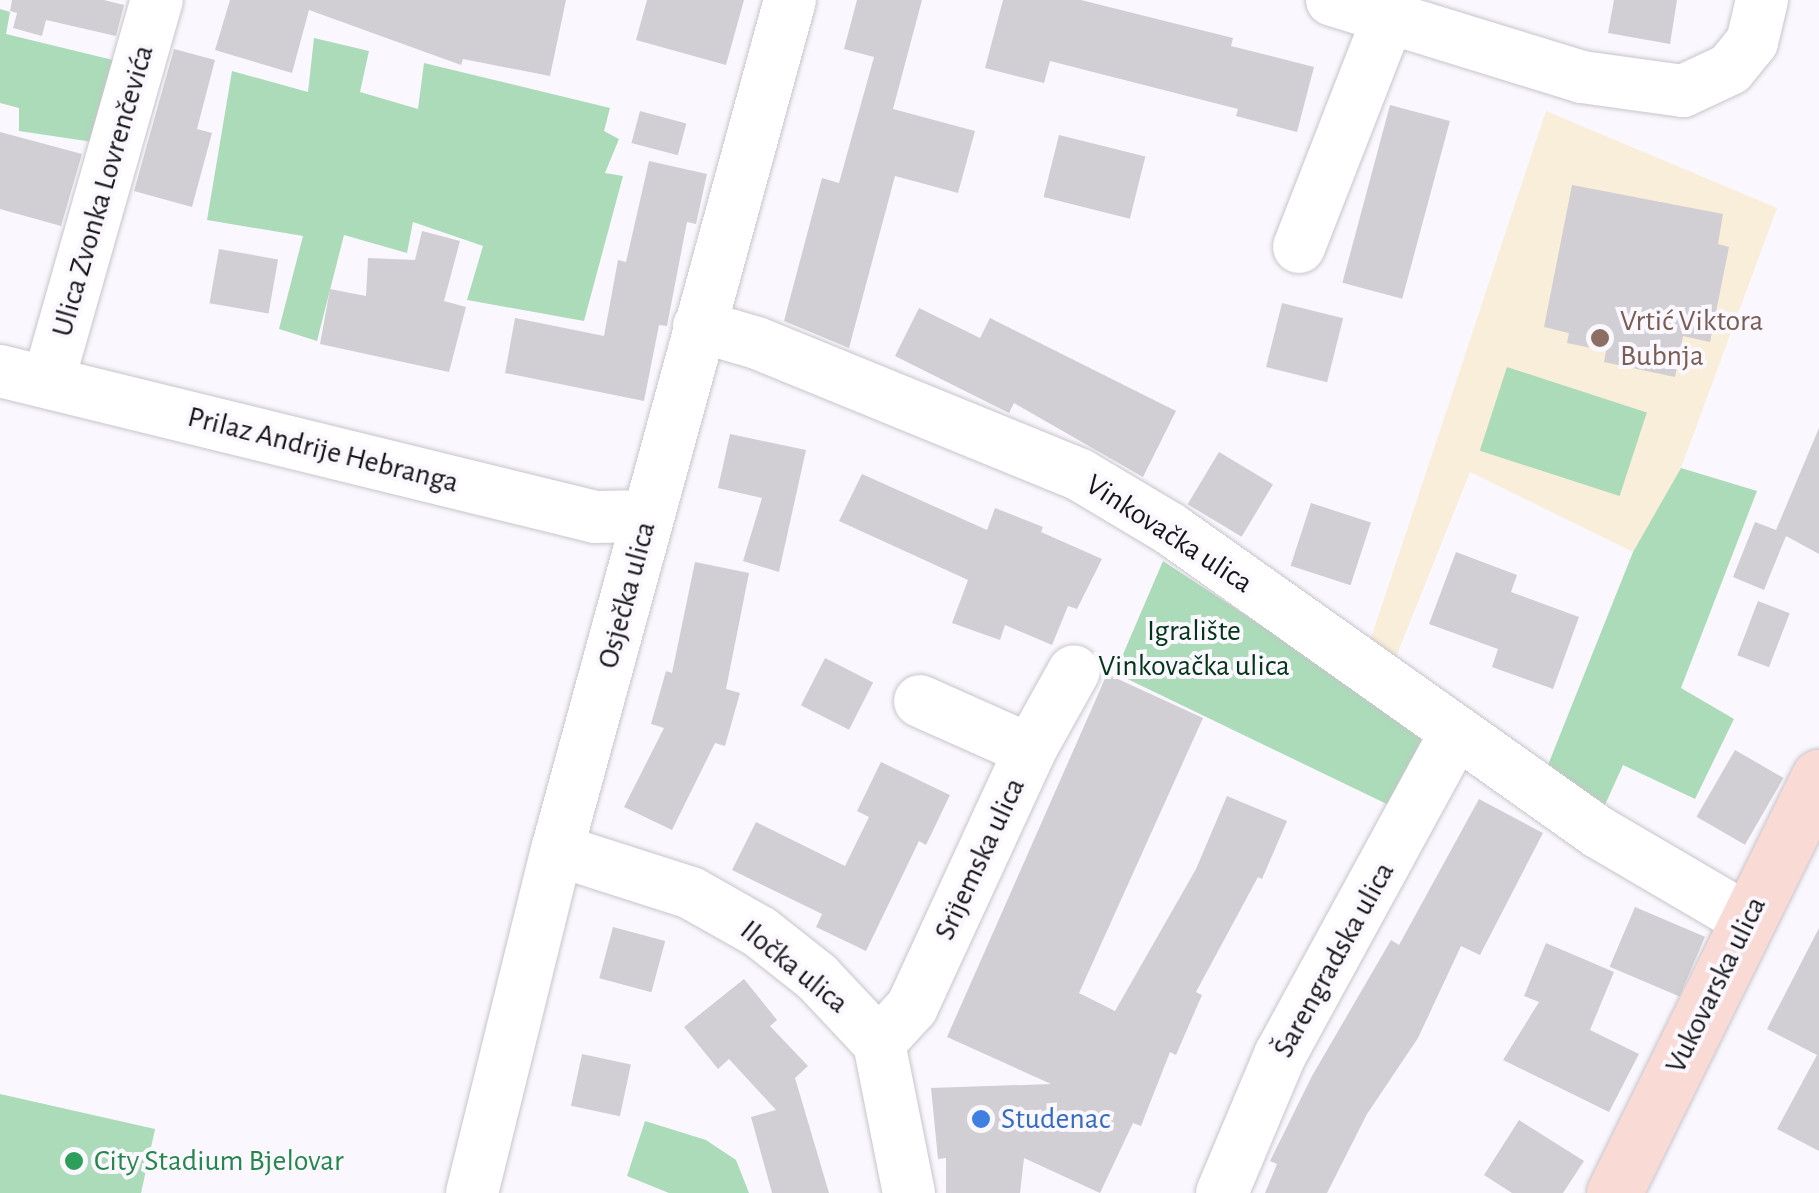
<!DOCTYPE html>
<meta charset="utf-8">
<style>
body{margin:0}
#map{position:relative;width:1819px;height:1193px;overflow:hidden;background:#faf8fe;font-family:"Alegreya Sans",sans-serif}
div>[style]{position:absolute}
.education>*{inset:0;background:#f9eed9}
.green>*{inset:0;background:#abdbb9;transform-origin:0 0}
.building>*{inset:0;background:#d1ced4;transform-origin:0 0}
.roads{filter:drop-shadow(0 0 2px #c7c5ca) drop-shadow(0 0 2px #c7c5ca)}
.minor>*{height:52px;margin:-26px;padding:0 26px;transform-origin:26px;border-radius:26px;background:#fff}
.major>*{height:55px;margin:-27.5px;padding:0 27.5px;transform-origin:27.5px;border-radius:27.5px;background:#f9dad5}
.dots>*{width:28px;height:28px;translate:-50% -50%;box-sizing:border-box;border:5px solid #faf8fe;border-radius:50%}
span{translate:-50% -50%;white-space:nowrap;text-align:center;line-height:1.15;-webkit-text-stroke:8px #faf8fe;paint-order:stroke}
.street-label{font-size:30px;color:#171618}
.education-label{font-size:30px;color:#785e54}
.left{translate:0 -50%;text-align:left}
.park-label{font-size:30px;color:#013419}
.shop-label{font-size:30px;color:#366cbe}
.leisure-label{font-size:30px;color:#27864d}
</style>
<div id="map">
<div class="education">
<i style="clip-path:polygon(1546px 111px,1777px 208px,1681px 468px,1633px 552px,1470px 472px,1386px 682px,1362px 665px)"></i>
</div>
<div class="green">
<i style="clip-path:polygon(0 9px,10px 12px,6px 34px,117px 61px,93px 142px,19px 131px,19px 108px,0 103px)"></i>
<i style="clip-path:polygon(314px 38px,369px 51px,360px 92px,418px 109px,424px 63px,610px 108px,604px 131px,619px 139px,605px 173px,623px 176px,584px 321px,467px 300px,483px 246px,413px 222px,407px 253px,344px 235px,317px 341px,279px 329px,303px 236px,207px 220px,232px 71px,308px 92px)"></i>
<i style="left:1507px;top:367px;width:147px;height:88px;rotate:18deg"></i>
<i style="clip-path:polygon(1681px 468px,1757px 491px,1681px 688px,1734px 719px,1695px 799px,1623px 765px,1604px 807px,1548px 765px,1633px 552px)"></i>
<i style="clip-path:polygon(1163px 561px,1434px 738px,1395px 808px,1115px 673px)"></i>
<i style="clip-path:polygon(0 1094px,155px 1129px,141px 1193px,0 1193px)"></i>
<i style="clip-path:polygon(645px 1121px,706px 1140px,736px 1160px,749px 1193px,669px 1193px,627px 1176px)"></i>
</div>
<div class="building">
<i style="clip-path:polygon(12px 0,104px 0,124px 5px,116px 36px,46px 20px,42px 36px,13px 28px,17px 13px,10px 11px)"></i>
<i style="clip-path:polygon(230px 0,566px 0,550px 76px,463px 59px,461px 65px,309px 10px,292px 73px,215px 50px)"></i>
<i style="clip-path:polygon(647px 0,744px 0,726px 65px,636px 40px)"></i>
<i style="clip-path:polygon(857px 0,922px 0,893px 109px,975px 131px,958px 193px,895px 176px,849px 348px,784px 321px,822px 178px,839px 183px,874px 57px,844px 49px)"></i>
<i style="clip-path:polygon(1003px 0,1081px 0,1233px 38px,1231px 46px,1314px 67px,1297px 132px,1236px 116px,1238px 109px,1050px 61px,1044px 83px,985px 68px)"></i>
<i style="clip-path:polygon(1614px 0,1677px 0,1670px 44px,1608px 33px)"></i>
<i style="clip-path:polygon(174px 49px,215px 60px,197px 129px,212px 133px,192px 207px,134px 191px)"></i>
<i style="left:1390px;top:105px;width:62px;height:184px;rotate:15deg"></i>
<i style="left:640px;top:111px;width:48px;height:33px;rotate:15deg"></i>
<i style="clip-path:polygon(0 132px,82px 154px,61px 226px,0 209px)"></i>
<i style="left:1059px;top:135px;width:89px;height:64px;rotate:14deg"></i>
<i style="clip-path:polygon(649px 161px,707px 174px,696px 224px,687px 222px,667px 326px,659px 325px,644px 401px,505px 373px,515px 318px,604px 336px,618px 260px,626px 262px)"></i>
<i style="clip-path:polygon(1572px 185px,1723px 214px,1718px 244px,1729px 247px,1710px 342px,1683px 336px,1675px 377px,1604px 362px,1606px 351px,1567px 343px,1569px 333px,1544px 327px)"></i>
<i style="clip-path:polygon(422px 231px,460px 241px,444px 301px,466px 307px,449px 372px,320px 344px,330px 289px,366px 296px,368px 258px,415px 260px)"></i>
<i style="left:219px;top:249px;width:60px;height:55px;rotate:10deg"></i>
<i style="left:1282px;top:303px;width:63px;height:66px;rotate:14deg"></i>
<i style="clip-path:polygon(919px 308px,980px 338px,990px 318px,1176px 411px,1143px 477px,1014px 403px,1009px 413px,895px 356px)"></i>
<i style="clip-path:polygon(1819px 428px,1819px 554px,1786px 536px,1764px 590px,1733px 577px,1755px 522px,1776px 530px)"></i>
<i style="clip-path:polygon(730px 434px,806px 450px,779px 572px,743px 561px,762px 498px,718px 488px)"></i>
<i style="left:1219px;top:452px;width:63px;height:61px;rotate:31deg"></i>
<i style="clip-path:polygon(862px 474px,987px 530px,995px 508px,1043px 527px,1041px 532px,1102px 559px,1077px 609px,1068px 606px,1052px 645px,1005px 625px,1000px 640px,952px 623px,968px 580px,839px 521px)"></i>
<i style="left:1311px;top:503px;width:63px;height:66px;rotate:18deg"></i>
<i style="clip-path:polygon(1456px 552px,1517px 575px,1511px 592px,1579px 617px,1553px 689px,1492px 667px,1498px 649px,1429px 624px)"></i>
<i style="clip-path:polygon(695px 562px,749px 573px,726px 689px,740px 693px,725px 746px,715px 743px,672px 830px,624px 807px,664px 728px,651px 724px,666px 671px,672px 673px)"></i>
<i style="left:1758px;top:601px;width:34px;height:58px;rotate:21deg"></i>
<i style="left:825px;top:658px;width:54px;height:53px;rotate:27deg"></i>
<i style="clip-path:polygon(1107px 674px,1203px 718px,1079px 993px,1115px 1011px,1196px 869px,1227px 796px,1287px 821px,1262px 879px,1258px 877px,1196px 992px,1202px 995px,1176px 1055px,1170px 1052px,1141px 1126px,1133px 1123px,1100px 1193px,1024px 1158px,1020px 1193px,946px 1193px,946px 1158px,938px 1159px,931px 1088px,1051px 1084px,947px 1037px)"></i>
<i style="left:1735px;top:750px;width:56px;height:77px;rotate:30deg"></i>
<i style="clip-path:polygon(881px 762px,950px 795px,926px 845px,919px 841px,866px 951px,816px 927px,822px 914px,732px 870px,756px 822px,845px 866px,869px 817px,857px 811px)"></i>
<i style="clip-path:polygon(1479px 799px,1543px 833px,1480px 955px,1461px 946px,1418px 1038px,1367px 1114px,1327px 1193px,1265px 1193px,1277px 1164px,1270px 1161px,1312px 1076px,1391px 940px,1399px 945px)"></i>
<i style="left:1635px;top:907px;width:76px;height:65px;rotate:23deg"></i>
<i style="left:613px;top:927px;width:54px;height:53px;rotate:15deg"></i>
<i style="clip-path:polygon(1819px 928px,1819px 1151px,1777px 1129px,1817px 1055px,1767px 1029px)"></i>
<i style="clip-path:polygon(1546px 943px,1614px 972px,1590px 1030px,1639px 1054px,1609px 1112px,1503px 1060px,1539px 1002px,1524px 996px)"></i>
<i style="clip-path:polygon(744px 979px,777px 1020px,770px 1026px,808px 1066px,795px 1078px,829px 1193px,772px 1193px,751px 1117px,776px 1110px,729px 1059px,718px 1069px,684px 1027px)"></i>
<i style="left:582px;top:1054px;width:50px;height:53px;rotate:12deg"></i>
<i style="clip-path:polygon(1519px 1120px,1584px 1161px,1563px 1193px,1512px 1193px,1484px 1175px)"></i>
</div>
<div class="roads">
<div class="minor">
<i style="left:1332px;top:0;width:262px;rotate:17.1deg"></i>
<i style="left:1582px;top:77px;width:102px;rotate:7.9deg"></i>
<i style="left:1683px;top:91px;width:52px;rotate:-25.1deg"></i>
<i style="left:1730px;top:69px;width:35px;rotate:-51deg"></i>
<i style="left:1752px;top:42px;width:43px;rotate:-76.6deg"></i>
<i style="left:1299px;top:247px;width:248px;rotate:-68.7deg"></i>
<i style="left:699px;top:326px;width:60px;rotate:16.3deg"></i>
<i style="left:757px;top:343px;width:349px;rotate:22.2deg"></i>
<i style="left:1080px;top:475px;width:104px;rotate:30.8deg"></i>
<i style="left:1169px;top:528px;width:526px;rotate:35.32deg"></i>
<i style="left:1598px;top:832px;width:174px;rotate:30.4deg"></i>
<i style="left:0;top:371px;width:613px;rotate:13.79deg"></i>
<i style="left:595px;top:517px;width:53px;rotate:-1.1deg"></i>
<i style="left:48px;top:382px;width:397px;rotate:-74.1deg"></i>
<i style="left:920px;top:701px;width:120px;rotate:24deg"></i>
<i style="left:557px;top:850px;width:141px;rotate:17.8deg"></i>
<i style="left:691px;top:893px;width:79px;rotate:29.5deg"></i>
<i style="left:760px;top:932px;width:73px;rotate:38.3deg"></i>
<i style="left:817px;top:977px;width:91px;rotate:46.8deg"></i>
<i style="left:879px;top:1043px;width:153px;rotate:78.7deg"></i>
<i style="left:879px;top:1043px;width:49px;rotate:-47.5deg"></i>
<i style="left:912px;top:1007px;width:283px;rotate:-65.3deg"></i>
<i style="left:1030px;top:750px;width:90px;rotate:-60.9deg"></i>
<i style="left:472px;top:1193px;width:353px;rotate:-76.1deg"></i>
<i style="left:557px;top:850px;width:881px;rotate:-74.67deg"></i>
<i style="left:1222px;top:1193px;width:150px;rotate:-67.2deg"></i>
<i style="left:1280px;top:1055px;width:368px;rotate:-61.4deg"></i>
</div>
<div class="major">
<i style="left:1614px;top:1193px;width:464px;rotate:-63.8deg"></i>
</div>
</div>
<div class="dots">
<i style="left:1600px;top:338px;background:#8d6e63"></i>
<i style="left:981px;top:1119px;background:#3f7fe0"></i>
<i style="left:74px;top:1161px;background:#2e9e5b"></i>
</div>
<div class="street-label">
<span style="left:103px;top:191px;rotate:-74deg">Ulica Zvonka Lovrenčevića</span>
<span style="left:323px;top:450px;rotate:14deg">Prilaz Andrije Hebranga</span>
<span style="left:1169px;top:534px;rotate:33deg">Vinkovačka ulica</span>
<span style="left:627px;top:595px;rotate:-75deg">Osječka ulica</span>
<span style="left:980px;top:859px;rotate:-65deg">Srijemska ulica</span>
<span style="left:1334px;top:960px;rotate:-61deg">Šarengradska ulica</span>
<span style="left:794px;top:967px;rotate:39deg">Iločka ulica</span>
<span style="left:1716px;top:985px;rotate:-64deg">Vukovarska ulica</span>
</div>
<div class="education-label">
<span class="left" style="left:1620px;top:338px">Vrtić Viktora<br>Bubnja</span>
</div>
<div class="park-label">
<span style="left:1194px;top:648px">Igralište<br>Vinkovačka ulica</span>
</div>
<div class="shop-label">
<span class="left" style="left:1001px;top:1119px">Studenac</span>
</div>
<div class="leisure-label">
<span class="left" style="left:94px;top:1161px">City Stadium Bjelovar</span>
</div>
</div>
